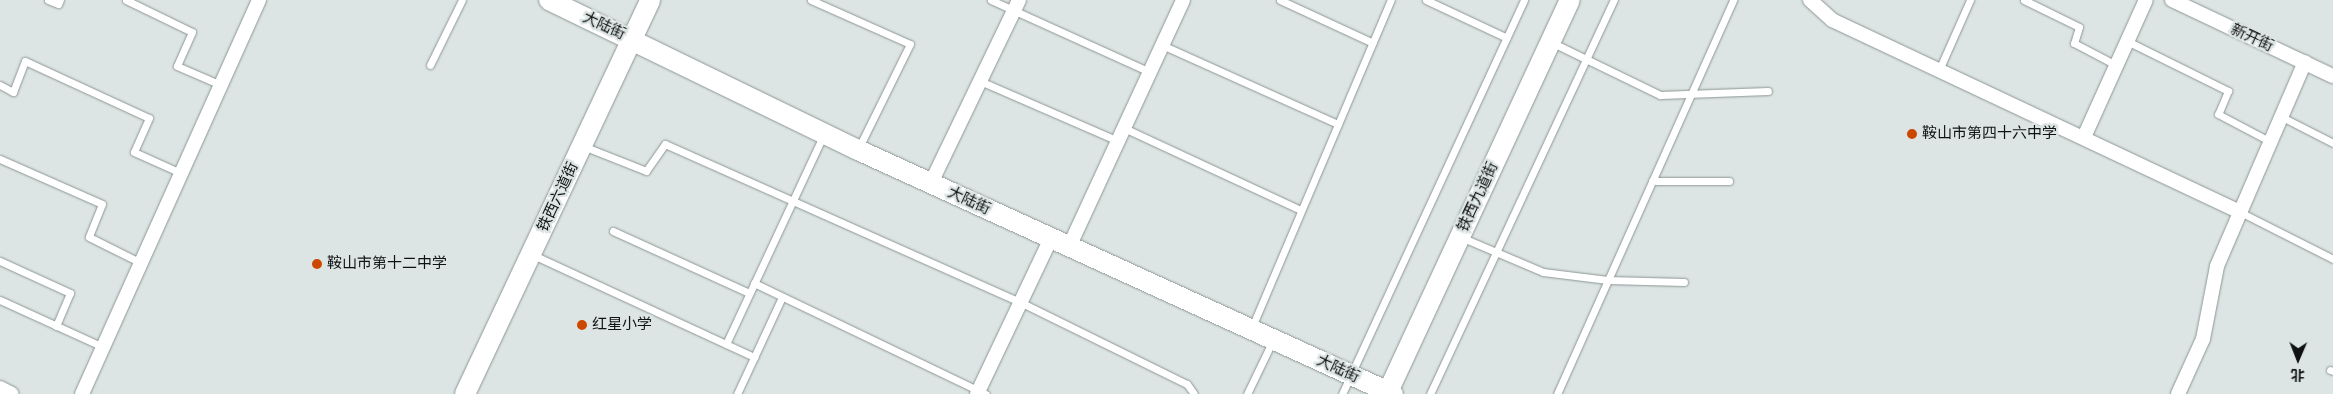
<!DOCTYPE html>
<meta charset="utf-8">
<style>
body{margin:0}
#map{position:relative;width:2333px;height:394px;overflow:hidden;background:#dce5e4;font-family:"Alegreya Sans","Noto Sans SC",sans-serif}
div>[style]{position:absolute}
.roads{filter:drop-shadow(0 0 1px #8d9694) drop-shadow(0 0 1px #8d9694)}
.lane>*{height:7px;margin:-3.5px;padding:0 3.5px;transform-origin:3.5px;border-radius:3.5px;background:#fff}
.street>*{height:14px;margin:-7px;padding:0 7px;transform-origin:7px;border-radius:7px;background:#fff}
.secondary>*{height:20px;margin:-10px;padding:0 10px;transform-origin:10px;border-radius:10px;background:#fff}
.dots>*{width:14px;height:14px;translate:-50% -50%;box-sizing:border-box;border:2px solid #dce5e4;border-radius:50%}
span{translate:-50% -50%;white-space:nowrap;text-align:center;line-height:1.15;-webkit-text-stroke:4.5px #dce5e4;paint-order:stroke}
.street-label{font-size:15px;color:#0f1211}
.poi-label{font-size:15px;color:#0f1211}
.left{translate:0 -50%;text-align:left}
.north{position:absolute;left:2273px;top:334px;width:50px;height:50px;-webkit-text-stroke:4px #dce5e4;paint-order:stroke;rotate:181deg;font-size:14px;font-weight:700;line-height:20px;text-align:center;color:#0f1211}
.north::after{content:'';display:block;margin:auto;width:18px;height:22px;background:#0f1211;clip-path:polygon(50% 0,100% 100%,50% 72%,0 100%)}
</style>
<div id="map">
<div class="roads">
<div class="lane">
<i style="left:48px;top:0;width:11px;rotate:22deg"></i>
<i style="left:58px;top:4px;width:4px;rotate:-63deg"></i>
<i style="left:126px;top:0;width:73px;rotate:25.9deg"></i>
<i style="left:192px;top:32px;width:37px;rotate:114deg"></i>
<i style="left:177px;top:66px;width:48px;rotate:23.4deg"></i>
<i style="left:811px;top:0;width:108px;rotate:24deg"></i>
<i style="left:910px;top:44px;width:115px;rotate:116.3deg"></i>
<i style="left:991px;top:0;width:175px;rotate:24.4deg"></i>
<i style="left:1280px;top:0;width:102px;rotate:24.8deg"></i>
<i style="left:1426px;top:0;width:89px;rotate:25.1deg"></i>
<i style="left:2024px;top:0;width:61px;rotate:26.1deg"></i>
<i style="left:2079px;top:27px;width:17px;rotate:107deg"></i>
<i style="left:2074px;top:43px;width:47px;rotate:27.6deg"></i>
<i style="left:2127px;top:41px;width:113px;rotate:26.3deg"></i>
<i style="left:2228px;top:91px;width:25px;rotate:113deg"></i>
<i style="left:2218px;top:114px;width:60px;rotate:27.8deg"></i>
<i style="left:1553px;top:43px;width:119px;rotate:25.9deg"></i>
<i style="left:1660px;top:95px;width:108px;rotate:-2.1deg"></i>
<i style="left:1162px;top:45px;width:193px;rotate:24.2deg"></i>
<i style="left:430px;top:65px;width:72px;rotate:-63.8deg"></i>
<i style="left:1939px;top:70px;width:77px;rotate:-66.1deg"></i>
<i style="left:980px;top:81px;width:150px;rotate:23.5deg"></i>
<i style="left:0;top:85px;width:15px;rotate:28deg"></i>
<i style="left:13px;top:92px;width:33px;rotate:-69deg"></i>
<i style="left:25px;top:61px;width:136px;rotate:24.7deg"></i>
<i style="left:149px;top:118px;width:37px;rotate:114deg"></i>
<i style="left:134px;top:152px;width:51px;rotate:24.1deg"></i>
<i style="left:2282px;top:117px;width:57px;rotate:27deg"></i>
<i style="left:1124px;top:128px;width:195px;rotate:24.9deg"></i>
<i style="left:583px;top:146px;width:68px;rotate:21.6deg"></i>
<i style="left:646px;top:171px;width:33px;rotate:-55deg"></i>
<i style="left:665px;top:144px;width:389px;rotate:24deg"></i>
<i style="left:1020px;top:302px;width:186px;rotate:26.2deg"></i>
<i style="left:1187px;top:384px;width:12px;rotate:55deg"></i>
<i style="left:0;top:159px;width:111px;rotate:23.8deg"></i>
<i style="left:102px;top:204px;width:35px;rotate:112deg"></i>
<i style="left:89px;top:237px;width:58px;rotate:26.6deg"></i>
<i style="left:1652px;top:181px;width:77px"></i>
<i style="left:2240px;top:212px;width:104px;rotate:26.8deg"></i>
<i style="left:613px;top:231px;width:149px;rotate:24.5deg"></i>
<i style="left:1463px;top:238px;width:87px;rotate:23deg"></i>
<i style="left:1543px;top:272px;width:65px;rotate:7deg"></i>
<i style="left:1608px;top:280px;width:76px;rotate:1.5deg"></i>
<i style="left:531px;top:254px;width:246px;rotate:24.8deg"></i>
<i style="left:0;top:261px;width:77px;rotate:24.6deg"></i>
<i style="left:70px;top:293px;width:36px;rotate:113deg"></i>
<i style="left:754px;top:283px;width:257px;rotate:25.6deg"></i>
<i style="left:0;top:300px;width:113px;rotate:24.5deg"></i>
<i style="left:1252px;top:327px;width:355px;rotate:-67deg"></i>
<i style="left:726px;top:344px;width:232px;rotate:-65deg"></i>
<i style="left:2330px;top:370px;width:3px;rotate:18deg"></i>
<i style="left:737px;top:394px;width:107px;rotate:-65.1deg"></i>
<i style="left:1247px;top:394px;width:60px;rotate:-64.3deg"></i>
<i style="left:1342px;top:394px;width:434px;rotate:-65.2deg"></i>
<i style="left:1430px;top:394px;width:435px;rotate:-65deg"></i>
<i style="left:1557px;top:394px;width:432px;rotate:-65.9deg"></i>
</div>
<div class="street">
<i style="left:1810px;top:0;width:30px;rotate:42deg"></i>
<i style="left:1832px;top:20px;width:451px;rotate:25.2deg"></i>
<i style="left:2172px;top:0;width:178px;rotate:25.3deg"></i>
<i style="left:2084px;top:137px;width:150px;rotate:-65.7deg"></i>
<i style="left:931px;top:183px;width:203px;rotate:-64.3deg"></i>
<i style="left:1069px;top:247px;width:272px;rotate:-65.2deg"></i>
<i style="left:0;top:388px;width:13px;rotate:27deg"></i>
<i style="left:82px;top:394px;width:432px;rotate:-65.8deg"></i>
<i style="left:977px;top:394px;width:173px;rotate:-64.6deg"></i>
<i style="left:2178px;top:394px;width:60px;rotate:-65.6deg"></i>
<i style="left:2203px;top:339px;width:74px;rotate:-79.1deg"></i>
<i style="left:2217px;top:266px;width:222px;rotate:-66.7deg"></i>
</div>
<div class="secondary">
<i style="left:549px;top:0;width:343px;rotate:25.9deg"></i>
<i style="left:858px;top:150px;width:588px;rotate:24.52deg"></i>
<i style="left:465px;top:394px;width:435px;rotate:-64.8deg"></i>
<i style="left:1387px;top:394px;width:434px;rotate:-65.1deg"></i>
</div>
</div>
<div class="dots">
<i style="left:1912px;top:134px;background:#cc4700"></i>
<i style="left:317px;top:264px;background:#cc4700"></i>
<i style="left:582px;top:325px;background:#cc4700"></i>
</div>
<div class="street-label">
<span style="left:604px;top:26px;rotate:25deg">大陆街</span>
<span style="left:2252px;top:38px;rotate:25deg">新开街</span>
<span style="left:558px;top:197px;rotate:-65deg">铁西六道街</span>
<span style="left:1478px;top:197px;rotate:-65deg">铁西九道街</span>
<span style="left:969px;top:201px;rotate:25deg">大陆街</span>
<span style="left:1338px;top:369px;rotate:25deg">大陆街</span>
</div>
<div class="poi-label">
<span class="left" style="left:1922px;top:134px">鞍山市第四十六中学</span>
<span class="left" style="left:327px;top:264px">鞍山市第十二中学</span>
<span class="left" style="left:592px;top:325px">红星小学</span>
</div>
<div class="north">北</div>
</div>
